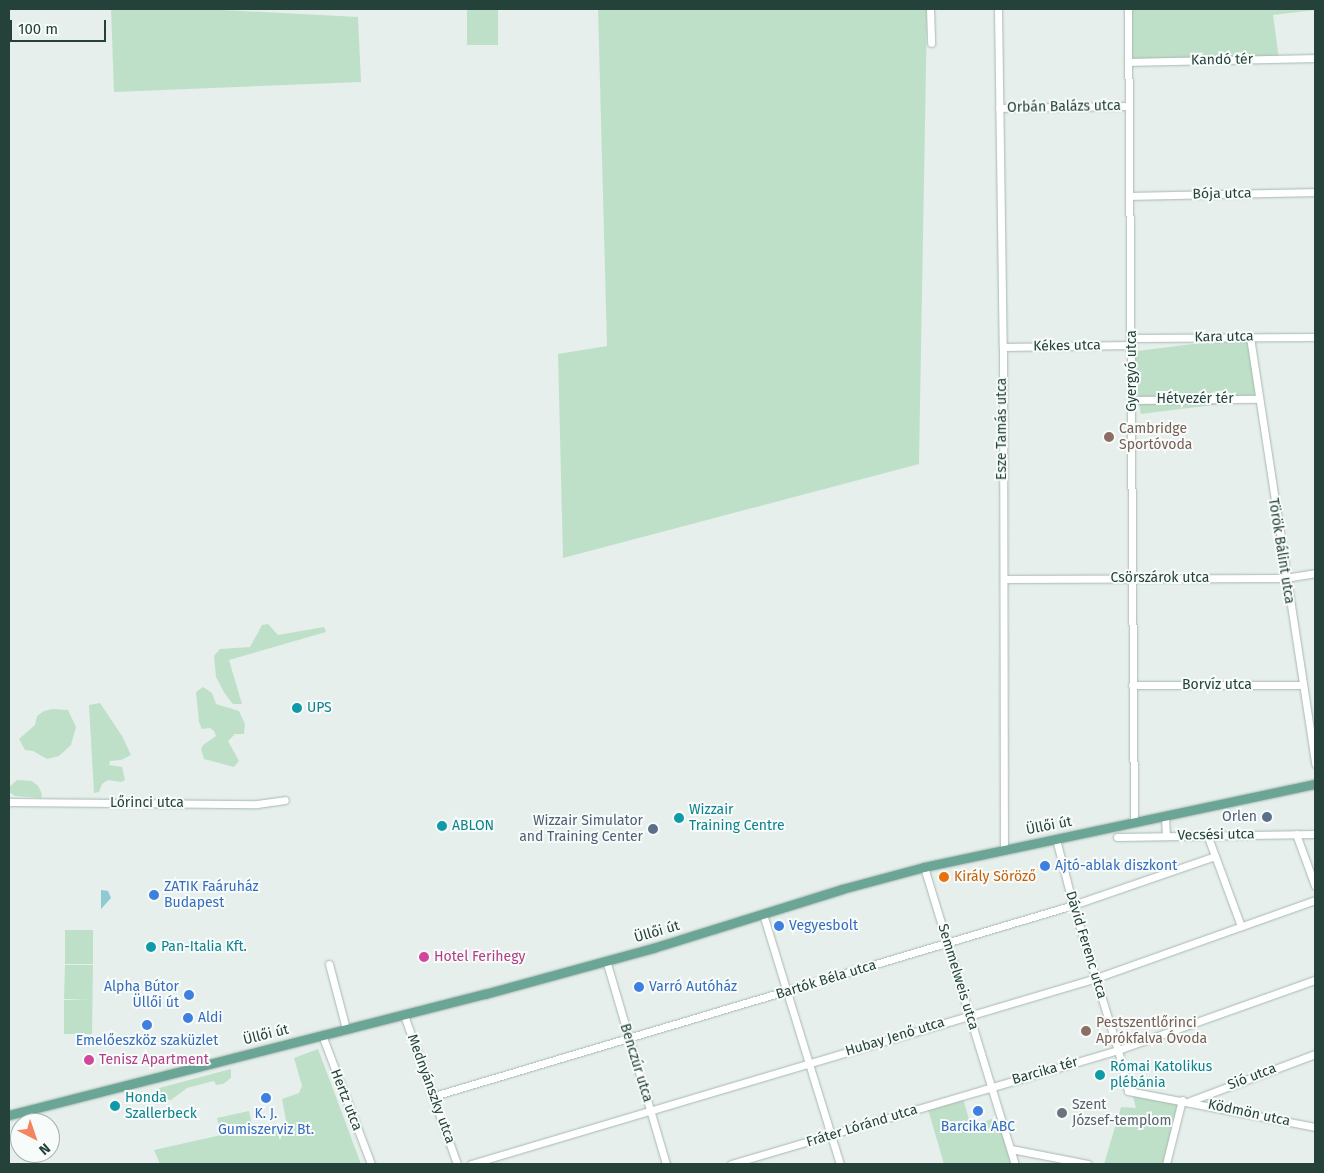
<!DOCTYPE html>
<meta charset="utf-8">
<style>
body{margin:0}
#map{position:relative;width:1324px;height:1173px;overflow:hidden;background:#e6efeb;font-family:"Fira Sans",sans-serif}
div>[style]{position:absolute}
.green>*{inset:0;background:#bfe0c8;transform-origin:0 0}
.water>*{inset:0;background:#8ec9d4}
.roads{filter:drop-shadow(0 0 1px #a8b8b2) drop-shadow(0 0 1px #a8b8b2)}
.minor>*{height:7px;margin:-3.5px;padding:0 3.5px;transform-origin:3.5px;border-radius:3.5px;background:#fff}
.major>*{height:9px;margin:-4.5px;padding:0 4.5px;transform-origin:4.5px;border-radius:4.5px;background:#6aa596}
.dots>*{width:14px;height:14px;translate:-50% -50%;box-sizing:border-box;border:2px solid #f7fbf9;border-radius:50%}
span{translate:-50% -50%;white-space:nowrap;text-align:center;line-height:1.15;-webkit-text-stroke:4px #f7fbf9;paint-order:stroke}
.street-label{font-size:14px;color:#24423a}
.education-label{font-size:14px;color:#785e54}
.left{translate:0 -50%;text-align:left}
.culture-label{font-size:14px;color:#0d838f}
.service-label{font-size:14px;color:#4e5e75}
.right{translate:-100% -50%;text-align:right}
.shop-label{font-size:14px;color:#366cbe}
.food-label{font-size:14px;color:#c56008}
.hotel-label{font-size:14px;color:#b23c85}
.worship-label{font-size:14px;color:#5b616d}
.frame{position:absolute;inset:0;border:10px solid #24423a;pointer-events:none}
.north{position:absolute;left:10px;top:1113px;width:50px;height:50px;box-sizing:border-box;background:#f7fbf9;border:1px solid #a3b1ad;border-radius:50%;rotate:139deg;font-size:14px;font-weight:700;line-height:20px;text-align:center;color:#24423a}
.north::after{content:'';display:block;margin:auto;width:18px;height:22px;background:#f4845f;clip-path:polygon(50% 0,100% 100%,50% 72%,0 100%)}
.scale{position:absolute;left:10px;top:20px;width:96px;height:22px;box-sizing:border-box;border:2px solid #24423a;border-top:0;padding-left:6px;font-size:15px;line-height:18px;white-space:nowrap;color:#24423a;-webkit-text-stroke:4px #f7fbf9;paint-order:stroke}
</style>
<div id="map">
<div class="green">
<i style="clip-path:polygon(111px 9px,204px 9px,358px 17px,361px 82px,114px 92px)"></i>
<i style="left:467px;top:9px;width:31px;height:36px"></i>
<i style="clip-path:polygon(598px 9px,927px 9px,919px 464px,563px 558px,558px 354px,607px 346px)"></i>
<i style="clip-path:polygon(1128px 9px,1315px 9px,1315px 10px,1273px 15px,1279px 59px,1128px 62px)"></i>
<i style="left:1250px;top:337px;width:63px;height:118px;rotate:83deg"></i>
<i style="clip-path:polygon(268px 624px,278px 635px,324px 627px,326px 632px,229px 660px,242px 704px,233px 704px,225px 694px,216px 677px,214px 656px,220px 649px,250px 647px,262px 625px)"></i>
<i style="clip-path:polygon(203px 687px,212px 693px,216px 704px,239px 711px,245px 724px,244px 734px,235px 734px,228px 741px,239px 761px,234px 767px,204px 759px,201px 749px,203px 745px,216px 736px,214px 731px,210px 728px,202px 729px,199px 722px,196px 692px)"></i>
<i style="clip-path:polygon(100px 703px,122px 736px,131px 755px,121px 760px,110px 761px,109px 765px,122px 767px,125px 780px,121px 782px,108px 780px,102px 784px,99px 792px,94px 793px,89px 705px)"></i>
<i style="clip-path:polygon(53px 709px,68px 710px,76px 727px,71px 745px,59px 756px,47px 759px,33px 751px,25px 750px,19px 739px,35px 725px,37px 716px,44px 711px)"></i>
<i style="clip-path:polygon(17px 780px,32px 781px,38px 786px,42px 794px,41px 798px,15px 796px,9px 792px,9px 787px)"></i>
<i style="left:65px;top:930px;width:28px;height:34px"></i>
<i style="clip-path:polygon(65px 965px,93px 965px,92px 1034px,64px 1034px,64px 1000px,90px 999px,64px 999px)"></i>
<i style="clip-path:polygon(318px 1049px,361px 1164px,160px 1164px,154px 1150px,221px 1135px,217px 1118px,249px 1111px,254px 1134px,287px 1126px,282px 1099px,299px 1093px,302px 1086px,294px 1058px)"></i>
<i style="clip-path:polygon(200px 1054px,200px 1059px,178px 1064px,177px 1060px)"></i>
<i style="clip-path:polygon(231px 1069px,231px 1078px,223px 1084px,216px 1085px,214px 1081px,187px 1088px,171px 1100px,167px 1100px,159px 1093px,159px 1088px)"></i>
<i style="clip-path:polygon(1132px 1093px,1182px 1100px,1166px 1164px,1104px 1164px,1121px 1107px,1136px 1108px)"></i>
<i style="clip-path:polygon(962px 1095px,971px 1126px,1001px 1116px,1015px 1164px,944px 1164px,927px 1106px)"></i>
</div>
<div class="water">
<i style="clip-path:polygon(101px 890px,108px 891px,111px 898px,101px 909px)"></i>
</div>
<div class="roads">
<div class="minor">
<i style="left:930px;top:9px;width:34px;rotate:88deg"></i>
<i style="left:998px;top:9px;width:338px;rotate:89.2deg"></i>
<i style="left:1003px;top:347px;width:502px;rotate:89.89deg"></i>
<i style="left:1128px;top:9px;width:814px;rotate:89.58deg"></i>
<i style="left:1128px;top:62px;width:187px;rotate:-1.2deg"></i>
<i style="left:999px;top:108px;width:129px;rotate:-0.9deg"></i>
<i style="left:1130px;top:196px;width:185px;rotate:-1.2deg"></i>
<i style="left:1250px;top:337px;width:432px;rotate:81.3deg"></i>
<i style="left:1132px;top:338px;width:183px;rotate:-0.3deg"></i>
<i style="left:1003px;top:347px;width:129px;rotate:-0.9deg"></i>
<i style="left:1132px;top:400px;width:126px;rotate:-0.5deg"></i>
<i style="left:1004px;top:579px;width:281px;rotate:-0.2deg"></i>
<i style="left:1285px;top:578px;width:30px;rotate:-9deg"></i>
<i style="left:1132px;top:685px;width:170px"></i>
<i style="left:9px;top:802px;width:248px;rotate:0.5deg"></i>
<i style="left:257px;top:804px;width:28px;rotate:-8deg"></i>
<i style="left:1165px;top:817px;width:19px;rotate:87deg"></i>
<i style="left:1296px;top:834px;width:55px;rotate:69.9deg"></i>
<i style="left:1117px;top:837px;width:198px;rotate:-0.9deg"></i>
<i style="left:1208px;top:837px;width:95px;rotate:69.7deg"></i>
<i style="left:1056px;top:839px;width:68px;rotate:75.6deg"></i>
<i style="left:1073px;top:905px;width:152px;rotate:72.8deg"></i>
<i style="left:1118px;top:1050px;width:42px;rotate:76.3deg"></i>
<i style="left:1128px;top:1091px;width:190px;rotate:10.9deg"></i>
<i style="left:924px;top:867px;width:311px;rotate:73deg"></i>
<i style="left:763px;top:914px;width:262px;rotate:72.9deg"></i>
<i style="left:606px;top:960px;width:213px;rotate:73.6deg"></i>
<i style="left:329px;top:964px;width:67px;rotate:75.3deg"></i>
<i style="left:404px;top:1015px;width:158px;rotate:70.4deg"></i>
<i style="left:322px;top:1035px;width:138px;rotate:69.2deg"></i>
<i style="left:434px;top:1096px;width:667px;rotate:-16.64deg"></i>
<i style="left:1073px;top:905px;width:150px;rotate:-19deg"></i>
<i style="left:1190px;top:1101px;width:134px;rotate:-20.6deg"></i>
<i style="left:1011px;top:1149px;width:78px;rotate:11deg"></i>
<i style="left:471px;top:1164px;width:652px;rotate:-16.57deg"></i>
<i style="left:1096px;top:978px;width:232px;rotate:-19.6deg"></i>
<i style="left:731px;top:1164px;width:403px;rotate:-16.4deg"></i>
<i style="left:1118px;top:1050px;width:209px;rotate:-19.6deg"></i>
<i style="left:1166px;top:1164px;width:66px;rotate:-76deg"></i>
</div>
<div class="major">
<i style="left:9px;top:1115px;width:491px;rotate:-14.3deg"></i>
<i style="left:485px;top:994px;width:174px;rotate:-15.3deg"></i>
<i style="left:653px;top:948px;width:198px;rotate:-17.3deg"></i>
<i style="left:842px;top:889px;width:85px;rotate:-15deg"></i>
<i style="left:924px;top:867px;width:400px;rotate:-12deg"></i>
</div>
</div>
<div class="dots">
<i style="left:1109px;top:437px;background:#8d6e63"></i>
<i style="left:297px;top:708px;background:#0f9aa8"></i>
<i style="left:1267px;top:817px;background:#5c6f8a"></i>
<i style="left:679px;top:818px;background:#0f9aa8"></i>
<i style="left:442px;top:826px;background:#0f9aa8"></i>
<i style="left:653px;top:829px;background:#5c6f8a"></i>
<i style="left:1045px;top:866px;background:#3f7fe0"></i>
<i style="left:944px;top:877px;background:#e8710a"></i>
<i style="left:154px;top:895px;background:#3f7fe0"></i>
<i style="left:779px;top:926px;background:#3f7fe0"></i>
<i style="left:151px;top:947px;background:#0f9aa8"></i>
<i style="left:424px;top:957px;background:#d1479c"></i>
<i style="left:639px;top:987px;background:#3f7fe0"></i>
<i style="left:189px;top:995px;background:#3f7fe0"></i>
<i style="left:188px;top:1018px;background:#3f7fe0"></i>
<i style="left:147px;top:1025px;background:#3f7fe0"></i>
<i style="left:1086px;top:1031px;background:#8d6e63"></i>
<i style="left:89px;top:1060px;background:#d1479c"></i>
<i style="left:1100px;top:1075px;background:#0f9aa8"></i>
<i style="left:266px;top:1098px;background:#3f7fe0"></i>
<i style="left:115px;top:1106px;background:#0f9aa8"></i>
<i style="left:978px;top:1111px;background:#3f7fe0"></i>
<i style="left:1062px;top:1113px;background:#6b7280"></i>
</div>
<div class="street-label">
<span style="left:1222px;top:60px;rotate:-1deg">Kandó tér</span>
<span style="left:1064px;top:107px;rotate:-1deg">Orbán Balázs utca</span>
<span style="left:1222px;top:194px;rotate:-1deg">Bója utca</span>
<span style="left:1224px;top:337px;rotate:-1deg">Kara utca</span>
<span style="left:1067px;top:346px;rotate:-1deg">Kékes utca</span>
<span style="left:1132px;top:371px;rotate:-90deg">Gyergyó utca</span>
<span style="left:1195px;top:399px">Hétvezér tér</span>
<span style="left:1002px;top:429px;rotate:-90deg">Esze Tamás utca</span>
<span style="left:1281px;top:551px;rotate:81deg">Török Bálint utca</span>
<span style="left:1160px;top:578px">Csörszárok utca</span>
<span style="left:1217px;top:685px">Borvíz utca</span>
<span style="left:147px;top:803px">Lőrinci utca</span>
<span style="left:1049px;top:826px;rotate:-11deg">Üllői út</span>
<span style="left:1216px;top:835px;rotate:-1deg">Vecsési utca</span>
<span style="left:657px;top:932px;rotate:-16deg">Üllői út</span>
<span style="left:1086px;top:945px;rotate:73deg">Dávid Ferenc utca</span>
<span style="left:958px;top:977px;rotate:73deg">Semmelweis utca</span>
<span style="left:826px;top:980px;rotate:-17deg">Bartók Béla utca</span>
<span style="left:266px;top:1035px;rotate:-14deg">Üllői út</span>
<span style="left:895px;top:1037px;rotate:-17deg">Hubay Jenő utca</span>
<span style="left:636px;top:1063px;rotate:73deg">Benczúr utca</span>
<span style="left:1045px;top:1071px;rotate:-16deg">Barcika tér</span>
<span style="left:1252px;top:1077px;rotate:-21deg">Sió utca</span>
<span style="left:431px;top:1089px;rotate:70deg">Mednyánszky utca</span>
<span style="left:346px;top:1100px;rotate:69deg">Hertz utca</span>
<span style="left:1249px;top:1113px;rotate:12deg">Ködmön utca</span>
<span style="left:862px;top:1126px;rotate:-17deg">Fráter Lóránd utca</span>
</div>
<div class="education-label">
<span class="left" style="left:1119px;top:437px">Cambridge<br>Sportóvoda</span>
<span class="left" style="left:1096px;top:1031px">Pestszentlőrinci<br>Aprókfalva Óvoda</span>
</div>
<div class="culture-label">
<span class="left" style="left:307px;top:708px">UPS</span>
<span class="left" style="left:689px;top:818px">Wizzair<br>Training Centre</span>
<span class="left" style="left:452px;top:826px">ABLON</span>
<span class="left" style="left:161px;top:947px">Pan-Italia Kft.</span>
<span class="left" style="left:1110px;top:1075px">Római Katolikus<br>plébánia</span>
<span class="left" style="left:125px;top:1106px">Honda<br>Szallerbeck</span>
</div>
<div class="service-label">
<span class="right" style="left:1257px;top:817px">Orlen</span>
<span class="right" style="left:643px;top:829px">Wizzair Simulator<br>and Training Center</span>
</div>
<div class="shop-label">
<span class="left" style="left:1055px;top:866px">Ajtó-ablak diszkont</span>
<span class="left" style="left:164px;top:895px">ZATIK Faáruház<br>Budapest</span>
<span class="left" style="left:789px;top:926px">Vegyesbolt</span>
<span class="right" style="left:179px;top:995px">Alpha Bútor<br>Üllői út</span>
<span class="left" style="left:649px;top:987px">Varró Autóház</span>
<span class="left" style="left:198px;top:1018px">Aldi</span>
<span style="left:147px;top:1041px">Emelőeszköz szaküzlet</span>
<span style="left:266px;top:1122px">K. J.<br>Gumiszerviz Bt.</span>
<span style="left:978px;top:1127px">Barcika ABC</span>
</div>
<div class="food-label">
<span class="left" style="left:954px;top:877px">Király Söröző</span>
</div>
<div class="hotel-label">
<span class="left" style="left:434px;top:957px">Hotel Ferihegy</span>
<span class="left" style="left:99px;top:1060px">Tenisz Apartment</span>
</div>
<div class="worship-label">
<span class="left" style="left:1072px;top:1113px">Szent<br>József-templom</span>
</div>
<div class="frame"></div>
<div class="north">N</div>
<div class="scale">100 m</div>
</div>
